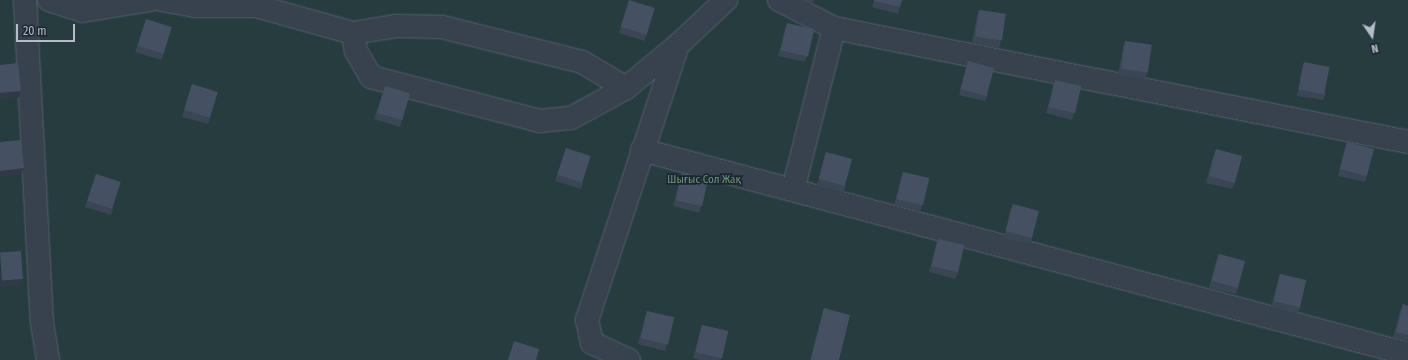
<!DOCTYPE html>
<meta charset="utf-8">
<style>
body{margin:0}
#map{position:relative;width:1408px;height:360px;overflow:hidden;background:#242f3e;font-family:"Fira Sans Condensed",sans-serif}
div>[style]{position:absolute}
.green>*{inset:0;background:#263c3f;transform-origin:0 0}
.roads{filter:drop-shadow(0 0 1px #565f6c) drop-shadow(0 0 1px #565f6c)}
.minor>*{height:22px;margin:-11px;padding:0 11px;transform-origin:11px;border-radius:11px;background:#38414e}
.wall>*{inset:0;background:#3b4654}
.shaded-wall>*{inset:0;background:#303945}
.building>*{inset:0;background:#455162;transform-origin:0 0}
span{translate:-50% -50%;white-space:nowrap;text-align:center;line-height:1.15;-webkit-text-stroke:3.5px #1d2633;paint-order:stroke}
.park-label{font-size:11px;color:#6b9a76}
.north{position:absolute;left:1352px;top:16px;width:40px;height:40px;-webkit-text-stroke:3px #1d2633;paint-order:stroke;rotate:167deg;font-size:11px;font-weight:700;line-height:16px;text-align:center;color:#b4bcc9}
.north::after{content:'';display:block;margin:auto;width:14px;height:18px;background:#b4bcc9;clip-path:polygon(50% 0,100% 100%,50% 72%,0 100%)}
.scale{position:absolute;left:16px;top:24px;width:59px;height:18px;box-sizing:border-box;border:2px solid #b4bcc9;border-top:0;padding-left:5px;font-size:12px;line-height:14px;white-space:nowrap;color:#b4bcc9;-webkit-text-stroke:3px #1d2633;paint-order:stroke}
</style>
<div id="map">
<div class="green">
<i style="left:0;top:0;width:1408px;height:360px"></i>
</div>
<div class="roads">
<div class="minor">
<i style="left:25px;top:0;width:322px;rotate:87deg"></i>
<i style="left:42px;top:322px;width:38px;rotate:81deg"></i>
<i style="left:49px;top:0;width:35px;rotate:18deg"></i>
<i style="left:82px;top:11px;width:69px;rotate:-9.2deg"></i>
<i style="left:162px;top:0;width:34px;rotate:10deg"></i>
<i style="left:195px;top:6px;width:61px"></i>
<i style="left:256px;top:6px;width:101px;rotate:15.6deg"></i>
<i style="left:353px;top:33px;width:44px;rotate:-9.2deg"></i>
<i style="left:396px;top:26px;width:46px;rotate:1.2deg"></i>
<i style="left:442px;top:27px;width:144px;rotate:14deg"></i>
<i style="left:582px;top:62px;width:51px;rotate:30.6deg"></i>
<i style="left:779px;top:0;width:62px;rotate:27deg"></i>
<i style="left:834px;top:28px;width:585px;rotate:11.23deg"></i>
<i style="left:353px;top:33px;width:18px;rotate:81deg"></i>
<i style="left:356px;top:51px;width:30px;rotate:60deg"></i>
<i style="left:371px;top:77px;width:175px;rotate:14.6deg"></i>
<i style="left:540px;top:121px;width:31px;rotate:-6deg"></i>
<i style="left:571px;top:118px;width:63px;rotate:-28.6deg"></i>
<i style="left:626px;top:88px;width:67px;rotate:-39.6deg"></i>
<i style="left:642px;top:150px;width:793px;rotate:14.91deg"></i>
<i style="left:793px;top:190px;width:167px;rotate:-75.8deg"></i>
<i style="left:629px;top:360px;width:41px;rotate:-155.3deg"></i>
<i style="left:592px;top:343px;width:24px;rotate:-102deg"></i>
<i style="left:587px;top:320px;width:290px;rotate:-71.7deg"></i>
<i style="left:678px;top:45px;width:66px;rotate:-43.2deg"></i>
</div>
</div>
<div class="wall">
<i style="clip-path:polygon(629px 0,647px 35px,644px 41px,619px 33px)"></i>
<i style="clip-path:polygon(803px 0,814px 0,813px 4px)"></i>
<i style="clip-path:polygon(874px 0,902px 0,898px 14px,872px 7px)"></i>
<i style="clip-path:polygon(979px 10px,1001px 41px,999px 48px,972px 43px,977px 16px)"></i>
<i style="clip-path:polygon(146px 19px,164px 54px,161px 60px,135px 52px)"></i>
<i style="clip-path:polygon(787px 23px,807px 56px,805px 62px,778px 56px,785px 29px)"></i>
<i style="clip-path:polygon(1125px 41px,1147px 73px,1145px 79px,1118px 75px,1123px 47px)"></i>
<i style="clip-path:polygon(968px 61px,988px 95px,985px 101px,959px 95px,966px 68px)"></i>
<i style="clip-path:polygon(1304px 62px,1326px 94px,1323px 100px,1297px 96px,1302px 68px)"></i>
<i style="clip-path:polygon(1055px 80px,1074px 113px,1072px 120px,1046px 113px,1053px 86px)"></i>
<i style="clip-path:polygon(192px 84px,210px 118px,208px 124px,182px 117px)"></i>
<i style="clip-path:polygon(385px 86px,402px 120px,400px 127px,374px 119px)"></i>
<i style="clip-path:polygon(1347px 142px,1367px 176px,1365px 182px,1338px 176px,1345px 148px)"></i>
<i style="clip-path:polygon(566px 148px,583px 183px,581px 189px,555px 181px)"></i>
<i style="clip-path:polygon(1216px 149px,1235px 183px,1232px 189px,1206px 183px,1213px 156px)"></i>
<i style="clip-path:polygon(826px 152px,846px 186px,843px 192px,817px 186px,824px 158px)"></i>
<i style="clip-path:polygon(903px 172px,922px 205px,920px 212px,894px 205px,901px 178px)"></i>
<i style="clip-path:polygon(682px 173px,701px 206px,699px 213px,673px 206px,680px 179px)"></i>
<i style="clip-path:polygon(96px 174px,113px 209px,111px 215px,85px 207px)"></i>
<i style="clip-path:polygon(1013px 204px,1032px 238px,1030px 244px,1004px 238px,1010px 211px)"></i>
<i style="clip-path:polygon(938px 239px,958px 273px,955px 279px,929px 272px,936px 245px)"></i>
<i style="clip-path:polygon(1219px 254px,1238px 288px,1236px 294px,1209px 288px,1216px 261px)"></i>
<i style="clip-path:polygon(1280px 274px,1300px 308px,1297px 314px,1271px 307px,1278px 280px)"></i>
<i style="clip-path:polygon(1403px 304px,1408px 306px,1408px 342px,1393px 338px,1400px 311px)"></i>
<i style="clip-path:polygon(824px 308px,839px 360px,810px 360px,822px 314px)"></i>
<i style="clip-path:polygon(647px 311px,667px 344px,665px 351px,638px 344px,645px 317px)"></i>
<i style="clip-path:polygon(702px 325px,728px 331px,721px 360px,700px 360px,693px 358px,700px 331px)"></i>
</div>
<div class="shaded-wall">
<i style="clip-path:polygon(21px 91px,19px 97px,0 99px,0 93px)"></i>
<i style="clip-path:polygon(24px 168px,21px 175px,0 177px,0 171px)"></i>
<i style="clip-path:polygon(23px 279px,21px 285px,0 287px,0 281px)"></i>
</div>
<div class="building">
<i style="left:629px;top:0;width:27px;height:28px;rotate:17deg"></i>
<i style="clip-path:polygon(874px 0,902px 0,900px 7px,874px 1px)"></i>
<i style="left:979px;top:10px;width:27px;height:27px;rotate:8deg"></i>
<i style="left:146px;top:19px;width:27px;height:28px;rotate:17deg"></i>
<i style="left:787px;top:23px;width:28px;height:28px;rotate:13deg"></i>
<i style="left:1125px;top:41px;width:27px;height:28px;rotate:8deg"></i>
<i style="left:968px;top:61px;width:27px;height:29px;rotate:15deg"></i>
<i style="left:1304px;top:62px;width:26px;height:28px;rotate:11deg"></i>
<i style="clip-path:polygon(18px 63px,21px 91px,0 93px,0 65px)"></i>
<i style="left:1055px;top:80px;width:27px;height:28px;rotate:13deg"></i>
<i style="left:192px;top:84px;width:27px;height:27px;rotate:17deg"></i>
<i style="left:385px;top:86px;width:26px;height:28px;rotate:16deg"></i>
<i style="clip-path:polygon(21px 140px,24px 168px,0 171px,0 142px)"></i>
<i style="left:1347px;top:142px;width:28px;height:28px;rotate:15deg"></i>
<i style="left:566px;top:148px;width:26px;height:28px;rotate:18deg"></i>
<i style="left:1216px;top:149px;width:27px;height:28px;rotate:15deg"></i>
<i style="left:826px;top:152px;width:27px;height:28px;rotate:15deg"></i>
<i style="left:903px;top:172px;width:27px;height:28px;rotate:13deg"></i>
<i style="left:682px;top:173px;width:27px;height:28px;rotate:13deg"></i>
<i style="left:96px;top:174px;width:26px;height:28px;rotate:18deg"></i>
<i style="left:1013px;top:204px;width:27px;height:28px;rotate:15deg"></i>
<i style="left:938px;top:239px;width:27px;height:28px;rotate:13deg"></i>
<i style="left:21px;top:251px;width:28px;height:21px;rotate:86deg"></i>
<i style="left:1219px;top:254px;width:27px;height:28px;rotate:15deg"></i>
<i style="left:1280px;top:274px;width:27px;height:28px;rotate:13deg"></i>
<i style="clip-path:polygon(1403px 304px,1408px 306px,1408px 335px,1396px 332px)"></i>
<i style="clip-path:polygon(824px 308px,850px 315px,839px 360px,811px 360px)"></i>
<i style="left:647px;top:311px;width:28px;height:28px;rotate:13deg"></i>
<i style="left:702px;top:325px;width:27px;height:28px;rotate:13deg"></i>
<i style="clip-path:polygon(514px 341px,539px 349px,536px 360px,508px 360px)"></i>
</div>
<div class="park-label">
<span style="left:704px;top:180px">Шығыс Сол Жақ</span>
</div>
<div class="north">N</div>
<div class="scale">20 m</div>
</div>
